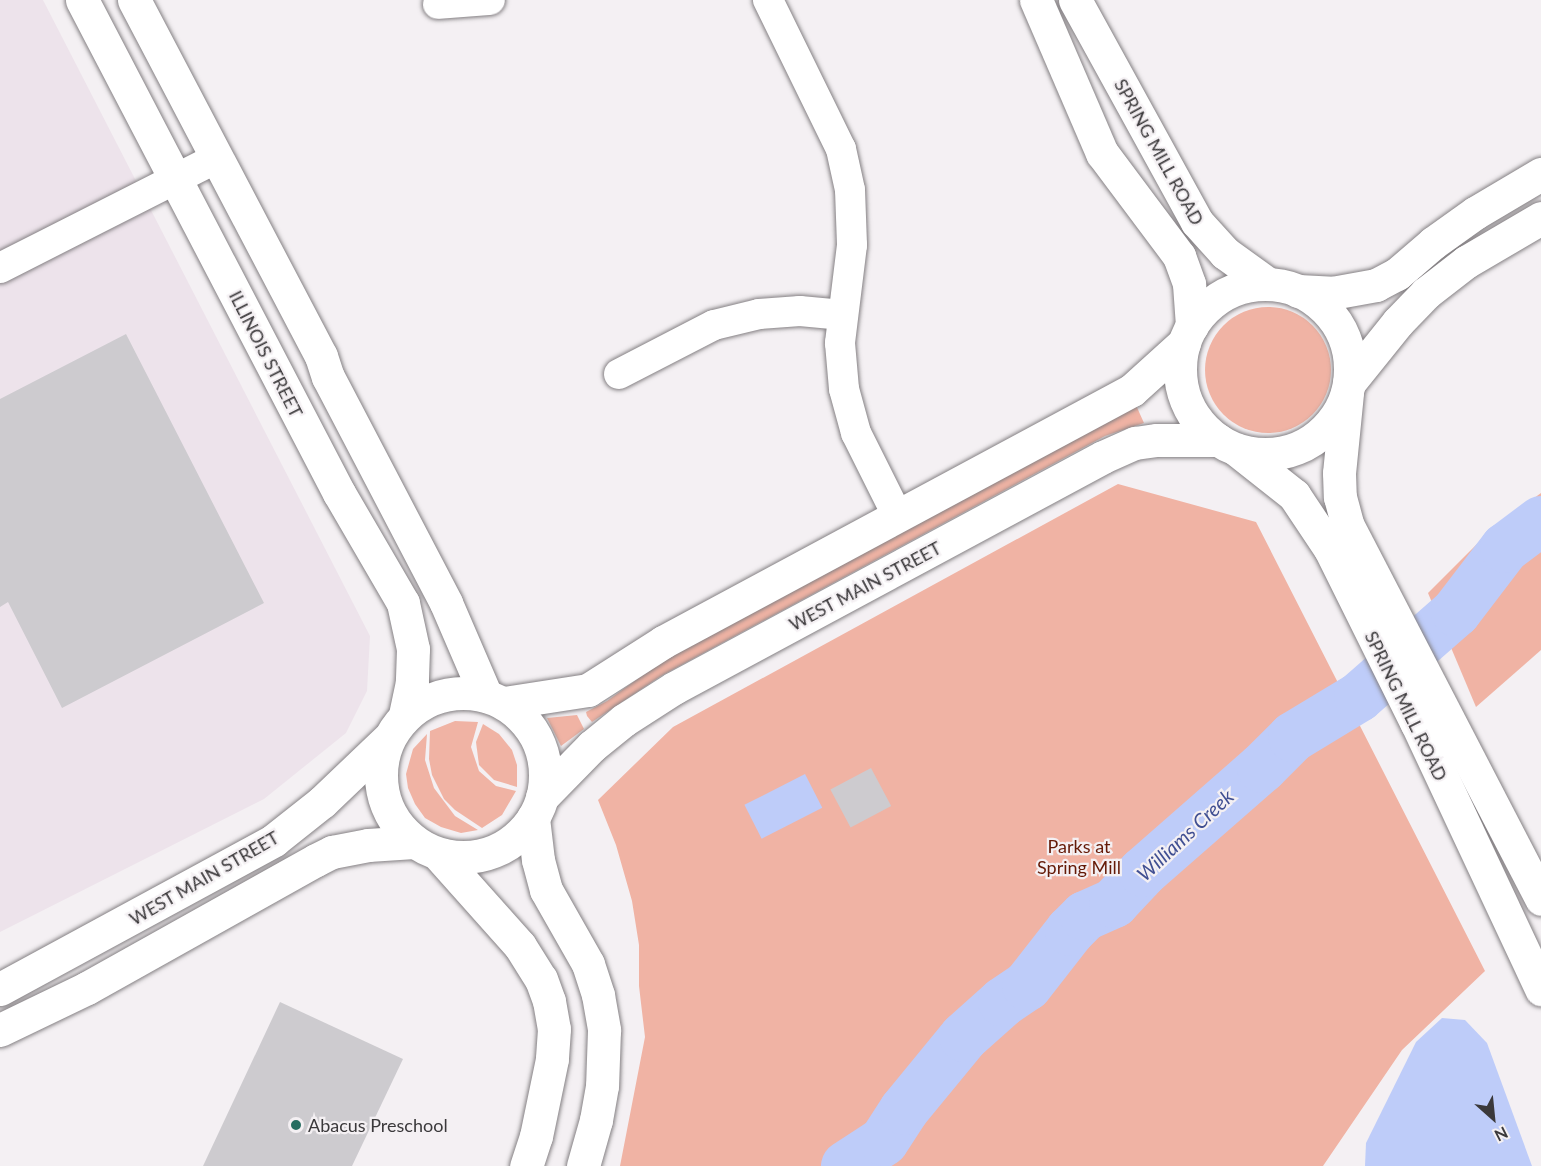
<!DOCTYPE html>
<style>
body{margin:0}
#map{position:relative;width:1541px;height:1166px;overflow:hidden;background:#f4f0f3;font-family:Lato,sans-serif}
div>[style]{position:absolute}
.built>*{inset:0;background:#ede3eb}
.green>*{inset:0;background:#f0b3a4}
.round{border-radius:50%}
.water>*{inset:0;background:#beccf9;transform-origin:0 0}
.river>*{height:50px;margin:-25px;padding:0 25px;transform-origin:25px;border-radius:25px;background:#beccf9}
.building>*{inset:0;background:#cdcbcf;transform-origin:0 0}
.roads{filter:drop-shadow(0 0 2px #848083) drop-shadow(0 0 2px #848083)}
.minor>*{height:30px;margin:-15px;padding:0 15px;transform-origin:15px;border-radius:15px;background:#fff}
.tertiary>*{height:33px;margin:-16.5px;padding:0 16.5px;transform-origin:16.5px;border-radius:16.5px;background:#fff}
.tertiary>.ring{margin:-16.5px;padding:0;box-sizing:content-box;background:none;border:33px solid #fff;border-radius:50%}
.dots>*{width:16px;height:16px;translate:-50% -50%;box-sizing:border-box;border:3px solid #f4f0f3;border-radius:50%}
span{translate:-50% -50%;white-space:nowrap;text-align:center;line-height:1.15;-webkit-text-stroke:4.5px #f4f0f3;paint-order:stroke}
.street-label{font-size:18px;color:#3b393b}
.park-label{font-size:18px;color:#651a07}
.poi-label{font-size:18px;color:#3b393b}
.left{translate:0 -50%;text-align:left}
.water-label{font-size:20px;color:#404f92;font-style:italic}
.north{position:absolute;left:1463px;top:1088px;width:60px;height:60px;-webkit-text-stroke:4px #f4f0f3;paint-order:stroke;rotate:153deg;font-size:16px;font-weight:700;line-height:24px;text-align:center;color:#3b393b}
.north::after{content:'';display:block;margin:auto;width:21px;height:27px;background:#3b393b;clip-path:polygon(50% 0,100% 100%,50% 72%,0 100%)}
</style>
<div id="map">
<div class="built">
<i style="clip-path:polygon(0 0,43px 0,370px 636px,367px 691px,346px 733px,264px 799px,0 932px)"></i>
</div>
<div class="green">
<i class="round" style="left:1205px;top:307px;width:126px;height:126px"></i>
<i style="clip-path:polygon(1135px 403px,1144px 423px,1105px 436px,661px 676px,592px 722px,587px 716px,586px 712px,607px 701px,672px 654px)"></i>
<i style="clip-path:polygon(1118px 484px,1256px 522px,1485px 971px,1402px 1050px,1323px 1166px,620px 1166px,645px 1037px,639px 986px,639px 945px,632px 901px,616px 845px,598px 800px,673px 727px)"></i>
<i style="clip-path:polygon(1541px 493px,1541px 650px,1476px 707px,1428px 593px,1493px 528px)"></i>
<i style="clip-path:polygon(577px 715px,584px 729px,561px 746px,547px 718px)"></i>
<i style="clip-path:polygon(455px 721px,478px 722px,471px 747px,479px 771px,496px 786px,516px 791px,502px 815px,482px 828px,455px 810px,444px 799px,432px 775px,429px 759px,430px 731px)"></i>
<i style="clip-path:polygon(483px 724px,499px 734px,512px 750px,517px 765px,517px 787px,494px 780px,479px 765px,476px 742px)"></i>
<i style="clip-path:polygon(427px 734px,425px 760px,434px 788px,455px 816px,478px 830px,461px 833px,441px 827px,425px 818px,415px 804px,408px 788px,406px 774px,413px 749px)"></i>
</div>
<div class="water">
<i style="left:805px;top:774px;width:38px;height:68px;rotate:63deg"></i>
<i style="clip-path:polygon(1442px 1018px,1465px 1020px,1487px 1043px,1532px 1166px,1365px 1166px,1366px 1143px,1416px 1042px)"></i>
</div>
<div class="river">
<i style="left:846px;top:1166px;width:45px;rotate:-33.3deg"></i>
<i style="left:884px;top:1141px;width:37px;rotate:-57deg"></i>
<i style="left:904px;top:1110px;width:94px;rotate:-50.6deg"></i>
<i style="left:964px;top:1037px;width:52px;rotate:-41.9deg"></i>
<i style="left:1003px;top:1002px;width:29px;rotate:-34deg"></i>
<i style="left:1027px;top:986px;width:70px;rotate:-52deg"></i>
<i style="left:1070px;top:931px;width:21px;rotate:-45deg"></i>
<i style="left:1085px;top:916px;width:32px;rotate:-24deg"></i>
<i style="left:1114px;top:903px;width:42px;rotate:-46.9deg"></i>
<i style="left:1143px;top:872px;width:158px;rotate:-41.2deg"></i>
<i style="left:1262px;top:768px;width:44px;rotate:-45deg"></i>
<i style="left:1293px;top:737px;width:77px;rotate:-31.2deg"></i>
<i style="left:1359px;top:697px;width:129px;rotate:-41.2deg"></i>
<i style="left:1456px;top:612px;width:81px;rotate:-52.6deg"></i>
<i style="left:1505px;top:548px;width:45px;rotate:-36.9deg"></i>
</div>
<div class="building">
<i style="clip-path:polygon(126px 334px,264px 603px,62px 708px,8px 602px,0 607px,0 399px)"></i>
<i style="left:871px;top:768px;width:43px;height:46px;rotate:62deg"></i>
<i style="clip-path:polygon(280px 1002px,403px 1059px,352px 1166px,203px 1166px)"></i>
</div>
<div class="roads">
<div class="minor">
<i style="left:768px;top:0;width:166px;rotate:63.9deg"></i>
<i style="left:841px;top:149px;width:42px;rotate:77.6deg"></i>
<i style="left:850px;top:190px;width:55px;rotate:87.9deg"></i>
<i style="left:852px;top:245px;width:99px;rotate:97deg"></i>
<i style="left:840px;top:343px;width:46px;rotate:85deg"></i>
<i style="left:844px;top:389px;width:46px;rotate:74.7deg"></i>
<i style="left:856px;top:433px;width:94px;rotate:63.4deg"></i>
<i style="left:438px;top:4px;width:52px;rotate:-4.4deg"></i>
<i style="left:0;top:268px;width:243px;rotate:-26.9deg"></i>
<i style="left:619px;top:374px;width:107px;rotate:-27.3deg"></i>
<i style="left:714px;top:325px;width:46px;rotate:-13.7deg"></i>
<i style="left:759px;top:314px;width:41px;rotate:-4.2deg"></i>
<i style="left:800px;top:311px;width:43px;rotate:5.3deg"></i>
</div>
<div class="tertiary">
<i style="left:82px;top:0;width:556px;rotate:62.47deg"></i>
<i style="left:339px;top:493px;width:127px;rotate:59.8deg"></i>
<i style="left:403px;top:603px;width:47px;rotate:77.7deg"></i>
<i style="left:413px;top:649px;width:33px;rotate:92deg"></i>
<i style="left:412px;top:682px;width:35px;rotate:102deg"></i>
<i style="left:134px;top:0;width:402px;rotate:62.3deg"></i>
<i style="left:321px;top:356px;width:22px;rotate:72deg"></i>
<i style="left:328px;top:377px;width:255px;rotate:62.4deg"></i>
<i style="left:446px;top:603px;width:101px;rotate:66.7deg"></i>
<i style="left:1036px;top:0;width:167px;rotate:66.7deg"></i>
<i style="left:1102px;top:153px;width:129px;rotate:53.2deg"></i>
<i style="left:1179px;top:256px;width:30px;rotate:70deg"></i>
<i style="left:1189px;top:284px;width:42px;rotate:85.9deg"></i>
<i style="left:1075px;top:0;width:253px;rotate:61.2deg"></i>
<i style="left:1197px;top:222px;width:42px;rotate:47.9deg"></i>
<i style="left:1225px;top:253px;width:53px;rotate:35.8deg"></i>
<i class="ring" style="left:1180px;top:284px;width:137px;height:137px"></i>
<i style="left:1298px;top:291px;width:34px;rotate:3deg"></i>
<i style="left:1332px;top:293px;width:45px;rotate:-10.3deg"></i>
<i style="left:1376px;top:285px;width:24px;rotate:-28deg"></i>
<i style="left:1397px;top:274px;width:48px;rotate:-40.7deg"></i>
<i style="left:1433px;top:243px;width:52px;rotate:-35.5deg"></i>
<i style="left:1475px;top:213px;width:77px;rotate:-30.6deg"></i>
<i style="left:1349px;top:383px;width:78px;rotate:-51.2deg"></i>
<i style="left:1398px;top:322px;width:40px;rotate:-46deg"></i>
<i style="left:1426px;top:293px;width:51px;rotate:-37.8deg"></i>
<i style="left:1466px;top:262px;width:87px;rotate:-30.4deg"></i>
<i style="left:1347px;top:393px;width:80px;rotate:95.7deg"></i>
<i style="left:1339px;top:473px;width:24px;rotate:88deg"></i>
<i style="left:1340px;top:497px;width:30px;rotate:75deg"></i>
<i style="left:1348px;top:526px;width:420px;rotate:62.6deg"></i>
<i style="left:1237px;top:450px;width:73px;rotate:38.3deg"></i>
<i style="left:1294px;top:495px;width:65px;rotate:56.3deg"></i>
<i style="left:1330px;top:549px;width:195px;rotate:63.6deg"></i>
<i style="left:1417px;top:724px;width:293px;rotate:64.9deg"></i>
<i class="ring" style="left:381px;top:693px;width:131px;height:131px"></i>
<i style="left:504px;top:703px;width:85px;rotate:-8.8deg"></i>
<i style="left:588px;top:690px;width:89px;rotate:-32.6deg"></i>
<i style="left:663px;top:642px;width:532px;rotate:-28.25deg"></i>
<i style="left:1132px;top:390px;width:70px;rotate:-42.1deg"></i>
<i style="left:542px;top:797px;width:71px;rotate:-45.6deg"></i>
<i style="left:592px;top:746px;width:41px;rotate:-39.1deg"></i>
<i style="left:624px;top:720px;width:59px;rotate:-32.6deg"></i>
<i style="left:674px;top:688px;width:487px;rotate:-28.3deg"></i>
<i style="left:1103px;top:457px;width:35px;rotate:-24deg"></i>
<i style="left:1135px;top:443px;width:22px;rotate:-8deg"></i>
<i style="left:1157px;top:440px;width:61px"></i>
<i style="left:533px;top:818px;width:42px;rotate:83.2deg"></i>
<i style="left:538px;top:860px;width:31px;rotate:75deg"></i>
<i style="left:546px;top:890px;width:85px;rotate:60.4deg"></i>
<i style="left:588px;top:964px;width:33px;rotate:72deg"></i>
<i style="left:598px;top:995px;width:36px;rotate:80deg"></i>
<i style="left:604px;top:1030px;width:56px;rotate:92deg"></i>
<i style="left:602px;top:1086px;width:35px;rotate:100deg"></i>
<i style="left:596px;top:1120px;width:48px;rotate:105.8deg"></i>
<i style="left:438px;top:854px;width:123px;rotate:48.3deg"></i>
<i style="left:520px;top:946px;width:39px;rotate:58deg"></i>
<i style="left:541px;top:979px;width:23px;rotate:70deg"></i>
<i style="left:549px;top:1001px;width:28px;rotate:80deg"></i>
<i style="left:554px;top:1029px;width:30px;rotate:94deg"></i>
<i style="left:552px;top:1059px;width:79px;rotate:101.7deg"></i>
<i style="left:536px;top:1136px;width:32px;rotate:108deg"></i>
<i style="left:0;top:989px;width:312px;rotate:-28.5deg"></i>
<i style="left:274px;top:840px;width:61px;rotate:-38.4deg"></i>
<i style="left:322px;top:802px;width:91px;rotate:-43.7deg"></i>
<i style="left:0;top:1030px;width:97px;rotate:-25.8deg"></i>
<i style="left:87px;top:988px;width:262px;rotate:-29.2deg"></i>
<i style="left:316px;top:860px;width:18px;rotate:-27deg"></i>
<i style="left:332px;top:852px;width:37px;rotate:-11deg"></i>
<i style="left:368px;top:845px;width:46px;rotate:-3.7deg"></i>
</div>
</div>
<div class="dots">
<i style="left:296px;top:1125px;background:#266d61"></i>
</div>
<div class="street-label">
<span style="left:1159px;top:152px;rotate:61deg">SPRING MILL ROAD</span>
<span style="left:266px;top:354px;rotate:63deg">ILLINOIS STREET</span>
<span style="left:865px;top:586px;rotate:-28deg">WEST MAIN STREET</span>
<span style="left:1406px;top:706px;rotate:64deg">SPRING MILL ROAD</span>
<span style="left:204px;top:878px;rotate:-30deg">WEST MAIN STREET</span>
</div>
<div class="park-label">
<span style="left:1079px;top:857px">Parks at<br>Spring Mill</span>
</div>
<div class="poi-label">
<span class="left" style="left:308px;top:1125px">Abacus Preschool</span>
</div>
<div class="water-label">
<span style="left:1185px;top:835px;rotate:-43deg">Williams Creek</span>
</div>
<div class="north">N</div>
</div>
